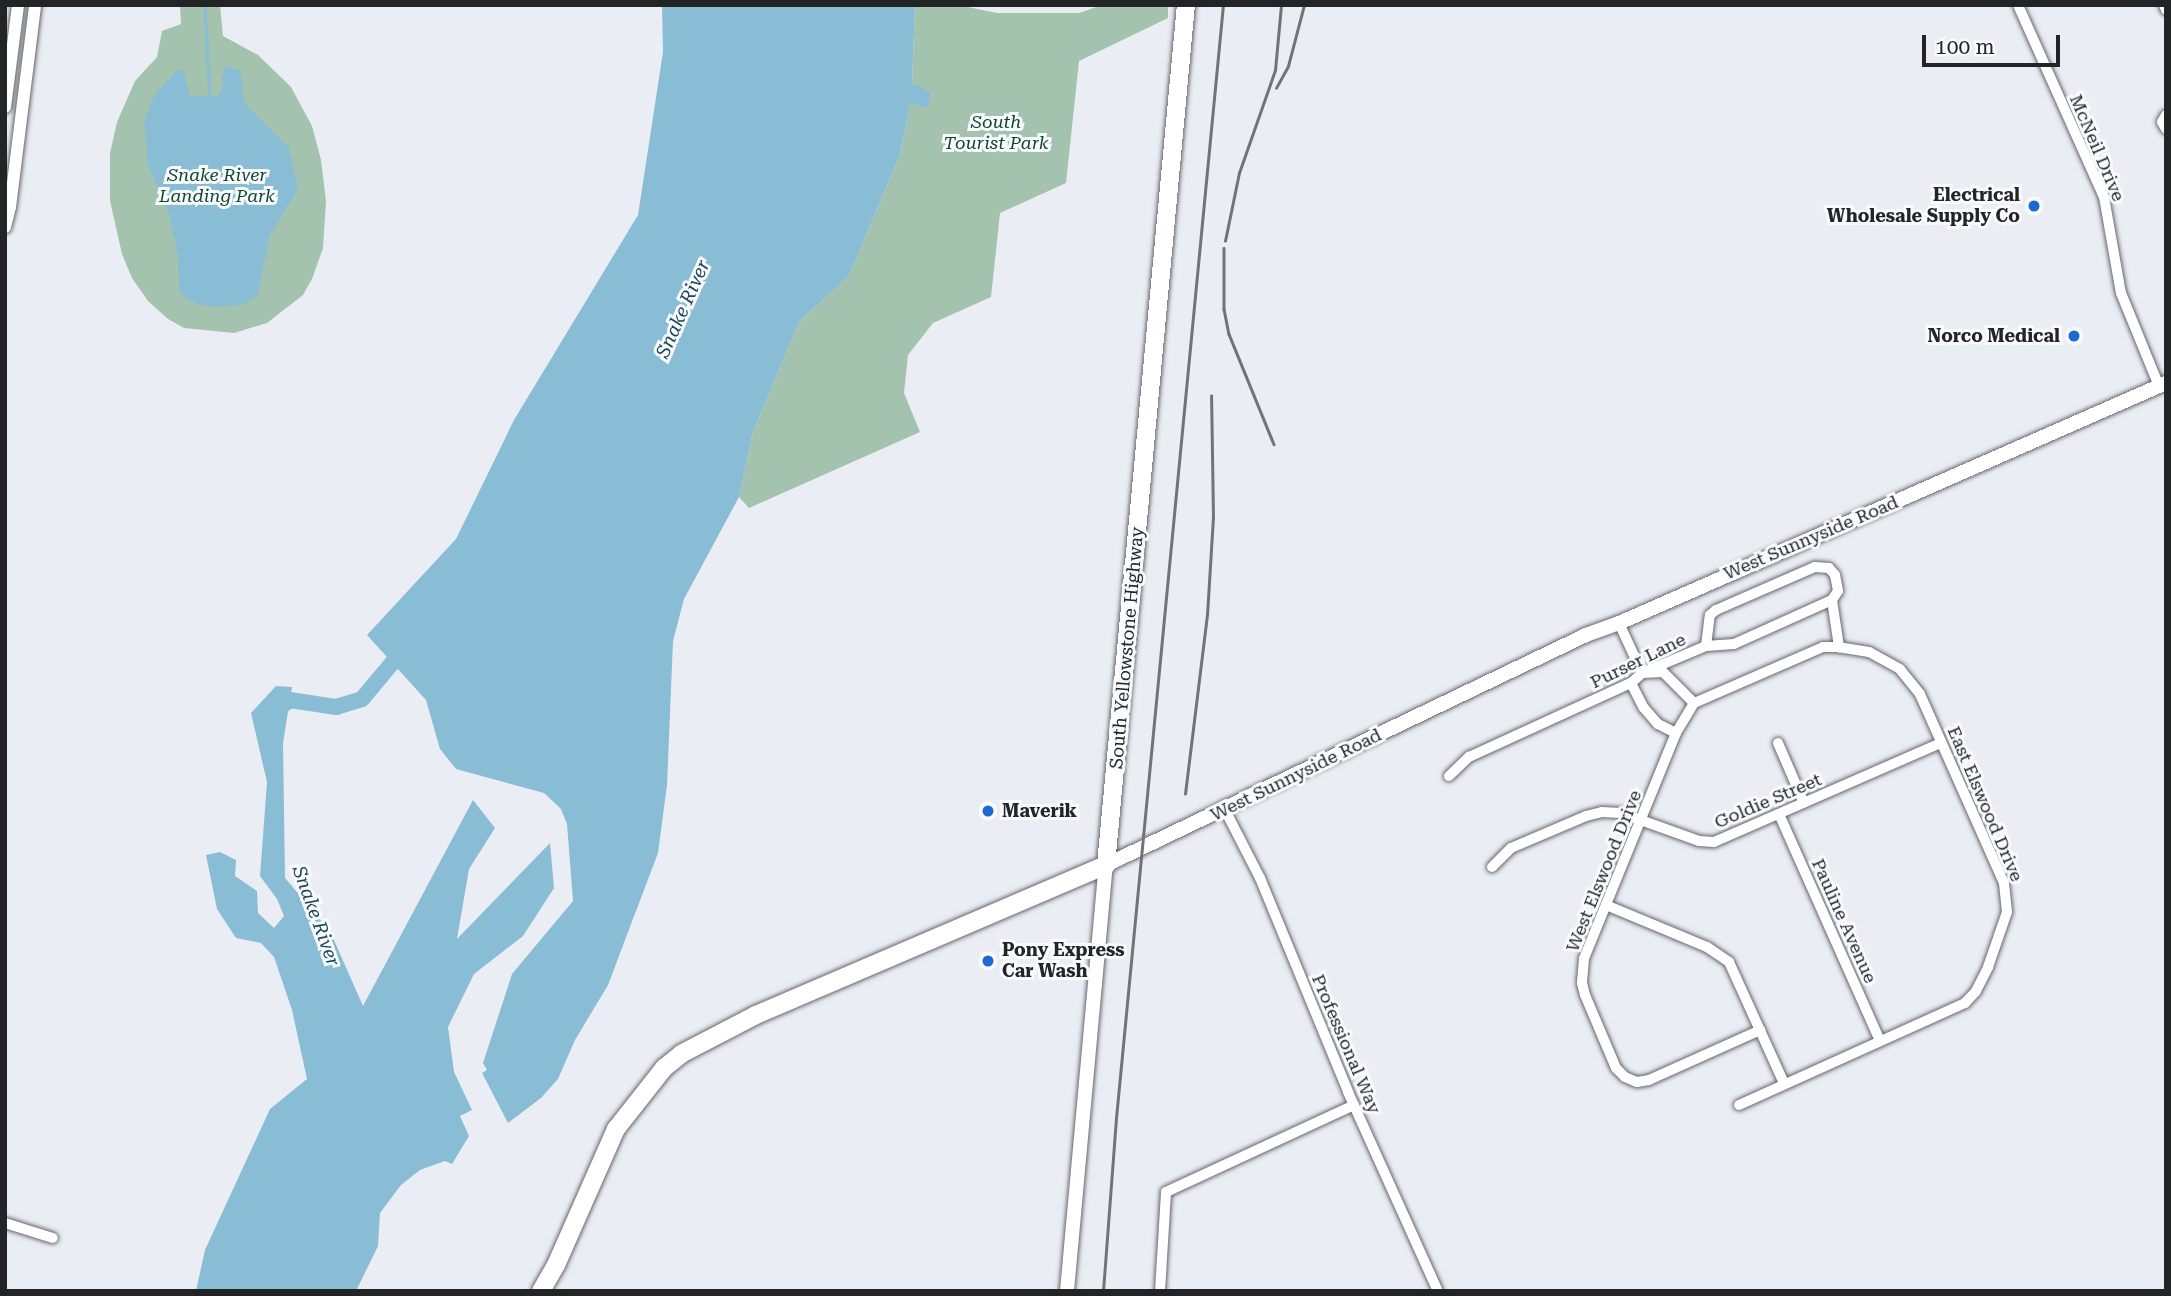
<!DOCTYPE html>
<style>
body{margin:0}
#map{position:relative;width:2171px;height:1296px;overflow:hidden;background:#ebedf4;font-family:"Roboto Serif",serif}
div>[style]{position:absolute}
.green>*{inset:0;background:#a3c3ae}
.water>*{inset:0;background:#88bdd5}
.stream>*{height:2.5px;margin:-1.25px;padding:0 1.25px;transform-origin:1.25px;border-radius:1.25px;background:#88bdd5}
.river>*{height:16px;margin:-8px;padding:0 8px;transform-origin:8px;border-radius:8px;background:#88bdd5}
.roads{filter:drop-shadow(0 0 2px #65676d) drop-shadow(0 0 2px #65676d)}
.street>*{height:10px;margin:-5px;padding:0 5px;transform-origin:5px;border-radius:5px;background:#fff}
.secondary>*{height:12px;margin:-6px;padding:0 6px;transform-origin:6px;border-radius:6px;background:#fff}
.primary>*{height:14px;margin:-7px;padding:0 7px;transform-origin:7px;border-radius:7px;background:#fff}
.highway>*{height:18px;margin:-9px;padding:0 9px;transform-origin:9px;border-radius:9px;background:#fff}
.rail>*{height:2.5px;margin:-1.25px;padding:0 1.25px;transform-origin:1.25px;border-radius:1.25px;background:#717377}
.dots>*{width:19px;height:19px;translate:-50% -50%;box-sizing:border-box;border:4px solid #f9fafe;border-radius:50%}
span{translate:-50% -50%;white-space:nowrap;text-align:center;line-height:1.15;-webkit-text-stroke:6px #f9fafe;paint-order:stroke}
.park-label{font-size:18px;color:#0e472b;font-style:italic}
.street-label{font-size:18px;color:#232426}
.poi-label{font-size:18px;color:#232426;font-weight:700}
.right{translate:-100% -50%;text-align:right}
.left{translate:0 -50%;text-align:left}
.water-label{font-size:19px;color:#184557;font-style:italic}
.frame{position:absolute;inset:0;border:7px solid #232426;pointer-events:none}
.scale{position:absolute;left:1922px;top:35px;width:138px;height:32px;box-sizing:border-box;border:4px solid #232426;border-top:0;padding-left:9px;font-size:21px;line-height:24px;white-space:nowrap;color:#232426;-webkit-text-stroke:5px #f9fafe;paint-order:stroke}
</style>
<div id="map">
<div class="green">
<i style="clip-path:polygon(180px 5px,220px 5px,223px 36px,258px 55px,291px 87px,312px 126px,321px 160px,326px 201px,323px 248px,312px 279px,303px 295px,267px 323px,234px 333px,184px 328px,168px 319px,148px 301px,132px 278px,122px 254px,110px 201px,110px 153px,117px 122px,135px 81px,157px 57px,162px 31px,181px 24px)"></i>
<i style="clip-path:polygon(915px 5px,958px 5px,997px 13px,1079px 13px,1102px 5px,1168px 5px,1168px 18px,1079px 61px,1066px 183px,1000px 213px,991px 297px,933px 323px,908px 355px,904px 393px,920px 432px,749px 508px,739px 497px,753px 432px,799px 322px,849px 276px,900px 154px,910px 102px,926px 108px,932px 94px,912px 83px)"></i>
</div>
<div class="water">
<i style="clip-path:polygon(662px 5px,915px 5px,912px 83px,932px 93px,927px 108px,910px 103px,900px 154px,849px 276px,799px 322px,753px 432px,739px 497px,684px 599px,673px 641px,667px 785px,658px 853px,608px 985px,575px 1040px,558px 1079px,541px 1098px,508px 1123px,482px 1073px,487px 1070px,483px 1063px,512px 974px,573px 901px,567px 824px,561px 809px,544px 793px,456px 769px,440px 749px,426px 700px,367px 635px,456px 539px,514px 420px,638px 215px,663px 52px)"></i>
<i style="clip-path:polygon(226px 66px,240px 71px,245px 104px,289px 148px,298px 189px,269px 237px,258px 295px,244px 304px,219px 307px,200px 305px,184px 297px,179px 289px,178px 255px,169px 214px,148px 165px,144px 121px,155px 94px,178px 70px,183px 69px,190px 96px,217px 96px,223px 89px,222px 76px)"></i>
<i style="clip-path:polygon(276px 686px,292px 687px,283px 743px,285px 878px,330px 931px,363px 1006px,473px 800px,495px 828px,469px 869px,457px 939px,550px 843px,554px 888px,523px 936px,474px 974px,448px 1027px,454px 1072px,472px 1110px,460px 1116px,469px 1136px,452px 1164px,445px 1161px,420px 1170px,401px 1185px,380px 1213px,378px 1246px,356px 1291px,196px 1291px,205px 1250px,270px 1109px,307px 1079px,292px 1010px,274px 957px,261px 943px,236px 938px,217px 909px,206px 855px,220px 852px,236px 860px,235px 876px,257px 891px,258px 913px,274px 928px,284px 916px,277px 899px,260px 876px,267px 782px,251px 713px)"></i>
</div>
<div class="stream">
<i style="left:205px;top:5px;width:91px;rotate:86.9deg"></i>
</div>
<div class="river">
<i style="left:272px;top:713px;width:22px;rotate:-36deg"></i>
<i style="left:290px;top:700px;width:47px;rotate:8.7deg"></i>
<i style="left:336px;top:707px;width:27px;rotate:-17deg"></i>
<i style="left:362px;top:699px;width:48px;rotate:-50deg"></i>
<i style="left:393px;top:662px;width:19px;rotate:-36deg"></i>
</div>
<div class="roads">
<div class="street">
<i style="left:2018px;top:5px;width:210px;rotate:65.9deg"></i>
<i style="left:2104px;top:197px;width:97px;rotate:80deg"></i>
<i style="left:2121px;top:293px;width:100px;rotate:67.8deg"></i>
<i style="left:2164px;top:5px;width:5px;rotate:68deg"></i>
<i style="left:2166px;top:115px;width:8px;rotate:120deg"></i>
<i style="left:2162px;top:122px;width:8px;rotate:60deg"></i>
<i style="left:1832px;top:600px;width:48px;rotate:81.5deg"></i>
<i style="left:1619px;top:623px;width:55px;rotate:65.3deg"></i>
<i style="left:1642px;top:673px;width:21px;rotate:-3deg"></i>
<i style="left:1663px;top:672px;width:44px;rotate:45deg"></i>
<i style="left:1706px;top:646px;width:31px;rotate:-83deg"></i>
<i style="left:1710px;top:615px;width:8px;rotate:-40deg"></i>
<i style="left:1716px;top:610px;width:108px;rotate:-23.5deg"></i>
<i style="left:1815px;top:567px;width:14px;rotate:4deg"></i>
<i style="left:1829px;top:568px;width:9px;rotate:49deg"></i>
<i style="left:1835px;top:575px;width:16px;rotate:79deg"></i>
<i style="left:1838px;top:591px;width:11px;rotate:124deg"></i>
<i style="left:1631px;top:683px;width:28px;rotate:63deg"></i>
<i style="left:1644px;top:708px;width:21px;rotate:49deg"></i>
<i style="left:1658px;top:724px;width:20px;rotate:27deg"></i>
<i style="left:1778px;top:743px;width:65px;rotate:66.6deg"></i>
<i style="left:1449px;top:776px;width:28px;rotate:-44deg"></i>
<i style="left:1469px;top:757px;width:178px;rotate:-24.6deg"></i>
<i style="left:1631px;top:683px;width:15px;rotate:-42deg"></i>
<i style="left:1642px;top:673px;width:69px;rotate:-22.9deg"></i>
<i style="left:1706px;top:646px;width:28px;rotate:-4deg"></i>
<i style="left:1734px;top:644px;width:107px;rotate:-24.2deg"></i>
<i style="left:1225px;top:810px;width:76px;rotate:62.8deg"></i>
<i style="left:1260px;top:878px;width:231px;rotate:67.6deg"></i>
<i style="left:1348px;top:1092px;width:218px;rotate:65.7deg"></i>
<i style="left:1779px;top:814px;width:248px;rotate:66deg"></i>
<i style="left:1492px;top:867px;width:27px;rotate:-45deg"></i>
<i style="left:1511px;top:848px;width:82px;rotate:-23.1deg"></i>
<i style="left:1586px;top:816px;width:16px;rotate:-14deg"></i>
<i style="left:1602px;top:812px;width:19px;rotate:3deg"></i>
<i style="left:1621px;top:813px;width:83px;rotate:19.7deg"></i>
<i style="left:1699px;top:841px;width:15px;rotate:4deg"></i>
<i style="left:1714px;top:842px;width:248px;rotate:-23.6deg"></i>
<i style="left:1606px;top:905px;width:109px;rotate:22.6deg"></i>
<i style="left:1707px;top:947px;width:27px;rotate:34deg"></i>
<i style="left:1729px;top:962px;width:133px;rotate:65.6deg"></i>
<i style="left:1739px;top:1105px;width:248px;rotate:-24.3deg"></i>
<i style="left:1965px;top:1003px;width:16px;rotate:-47deg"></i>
<i style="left:1976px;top:991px;width:27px;rotate:-63deg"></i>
<i style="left:1988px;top:967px;width:58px;rotate:-70.9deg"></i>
<i style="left:2007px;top:912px;width:29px;rotate:-96deg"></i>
<i style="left:2004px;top:883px;width:207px;rotate:-114deg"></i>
<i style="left:1920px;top:694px;width:32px;rotate:-129deg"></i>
<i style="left:1900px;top:669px;width:35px;rotate:-151deg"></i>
<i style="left:1869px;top:652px;width:30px;rotate:-171deg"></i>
<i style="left:1839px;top:647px;width:16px;rotate:180deg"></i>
<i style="left:1823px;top:647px;width:141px;rotate:156.5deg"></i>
<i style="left:1694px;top:703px;width:35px;rotate:121deg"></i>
<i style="left:1676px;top:733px;width:244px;rotate:112.2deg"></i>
<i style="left:1584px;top:959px;width:24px;rotate:95deg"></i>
<i style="left:1582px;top:983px;width:12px;rotate:76deg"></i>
<i style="left:1585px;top:995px;width:79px;rotate:67deg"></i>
<i style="left:1616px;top:1068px;width:13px;rotate:45deg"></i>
<i style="left:1625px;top:1077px;width:13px;rotate:23deg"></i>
<i style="left:1637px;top:1082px;width:12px;rotate:-9deg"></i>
<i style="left:1649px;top:1080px;width:122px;rotate:-24.2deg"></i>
<i style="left:5px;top:1223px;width:50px;rotate:17.4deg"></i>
<i style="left:1160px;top:1291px;width:99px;rotate:-86.5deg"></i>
<i style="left:1166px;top:1192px;width:207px;rotate:-24.8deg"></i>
</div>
<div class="secondary">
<i style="left:5px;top:107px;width:103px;rotate:-82.7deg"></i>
<i style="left:5px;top:227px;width:21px;rotate:-76deg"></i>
<i style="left:10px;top:207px;width:204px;rotate:-82.9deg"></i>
</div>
<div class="primary">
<i style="left:1067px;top:1291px;width:428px;rotate:-84.8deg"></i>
<i style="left:1106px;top:865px;width:532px;rotate:-25.6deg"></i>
<i style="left:1586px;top:635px;width:35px;rotate:-20deg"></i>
<i style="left:1619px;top:623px;width:597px;rotate:-23.69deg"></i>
</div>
<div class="highway">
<i style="left:541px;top:1291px;width:30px;rotate:-60deg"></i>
<i style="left:556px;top:1265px;width:149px;rotate:-66.2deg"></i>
<i style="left:616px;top:1129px;width:78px;rotate:-51.8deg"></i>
<i style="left:664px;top:1068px;width:22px;rotate:-39deg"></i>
<i style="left:681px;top:1054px;width:85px;rotate:-27.5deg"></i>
<i style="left:756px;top:1015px;width:381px;rotate:-23.2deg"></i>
<i style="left:1106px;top:865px;width:864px;rotate:-84.69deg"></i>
</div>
</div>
<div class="rail">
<i style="left:1276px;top:88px;width:25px;rotate:-61deg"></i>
<i style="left:1288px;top:66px;width:63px;rotate:-75.3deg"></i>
<i style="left:1225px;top:241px;width:69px;rotate:-78.4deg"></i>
<i style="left:1239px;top:173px;width:109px;rotate:-70.7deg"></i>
<i style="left:1275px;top:70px;width:65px;rotate:-84.7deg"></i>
<i style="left:1224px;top:248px;width:61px;rotate:90deg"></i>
<i style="left:1224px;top:309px;width:25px;rotate:79deg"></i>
<i style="left:1229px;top:334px;width:119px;rotate:67.8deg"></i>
<i style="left:1185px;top:794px;width:180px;rotate:-83deg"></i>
<i style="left:1207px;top:615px;width:97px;rotate:-86.5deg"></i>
<i style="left:1213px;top:518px;width:122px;rotate:-90.9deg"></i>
<i style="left:1103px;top:1291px;width:173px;rotate:-85.7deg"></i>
<i style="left:1116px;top:1118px;width:1118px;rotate:-84.51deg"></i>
</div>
<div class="dots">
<i style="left:2034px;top:206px;background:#1b69d3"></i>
<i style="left:2074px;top:336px;background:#1b69d3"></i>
<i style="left:988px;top:811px;background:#1b69d3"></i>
<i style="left:988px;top:961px;background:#1b69d3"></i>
</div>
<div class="park-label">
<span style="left:996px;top:133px">South<br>Tourist Park</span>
<span style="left:217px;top:186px">Snake River<br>Landing Park</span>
</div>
<div class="street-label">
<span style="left:2097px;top:148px;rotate:67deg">McNeil Drive</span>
<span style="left:1811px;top:538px;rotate:-23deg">West Sunnyside Road</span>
<span style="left:1127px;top:648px;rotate:-85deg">South Yellowstone Highway</span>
<span style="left:1638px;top:661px;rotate:-26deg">Purser Lane</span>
<span style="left:1296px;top:775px;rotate:-26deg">West Sunnyside Road</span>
<span style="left:1768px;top:801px;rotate:-23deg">Goldie Street</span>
<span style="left:1985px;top:804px;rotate:67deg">East Elswood Drive</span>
<span style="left:1604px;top:871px;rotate:-68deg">West Elswood Drive</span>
<span style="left:1844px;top:921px;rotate:66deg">Pauline Avenue</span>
<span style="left:1346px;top:1044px;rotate:67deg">Professional Way</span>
</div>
<div class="poi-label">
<span class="right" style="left:2020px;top:206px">Electrical<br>Wholesale Supply Co</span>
<span class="right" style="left:2060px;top:336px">Norco Medical</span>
<span class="left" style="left:1002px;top:811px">Maverik</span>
<span class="left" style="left:1002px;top:961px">Pony Express<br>Car Wash</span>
</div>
<div class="water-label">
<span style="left:683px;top:309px;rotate:-66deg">Snake River</span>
<span style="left:316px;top:916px;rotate:70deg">Snake River</span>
</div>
<div class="frame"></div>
<div class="scale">100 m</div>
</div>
